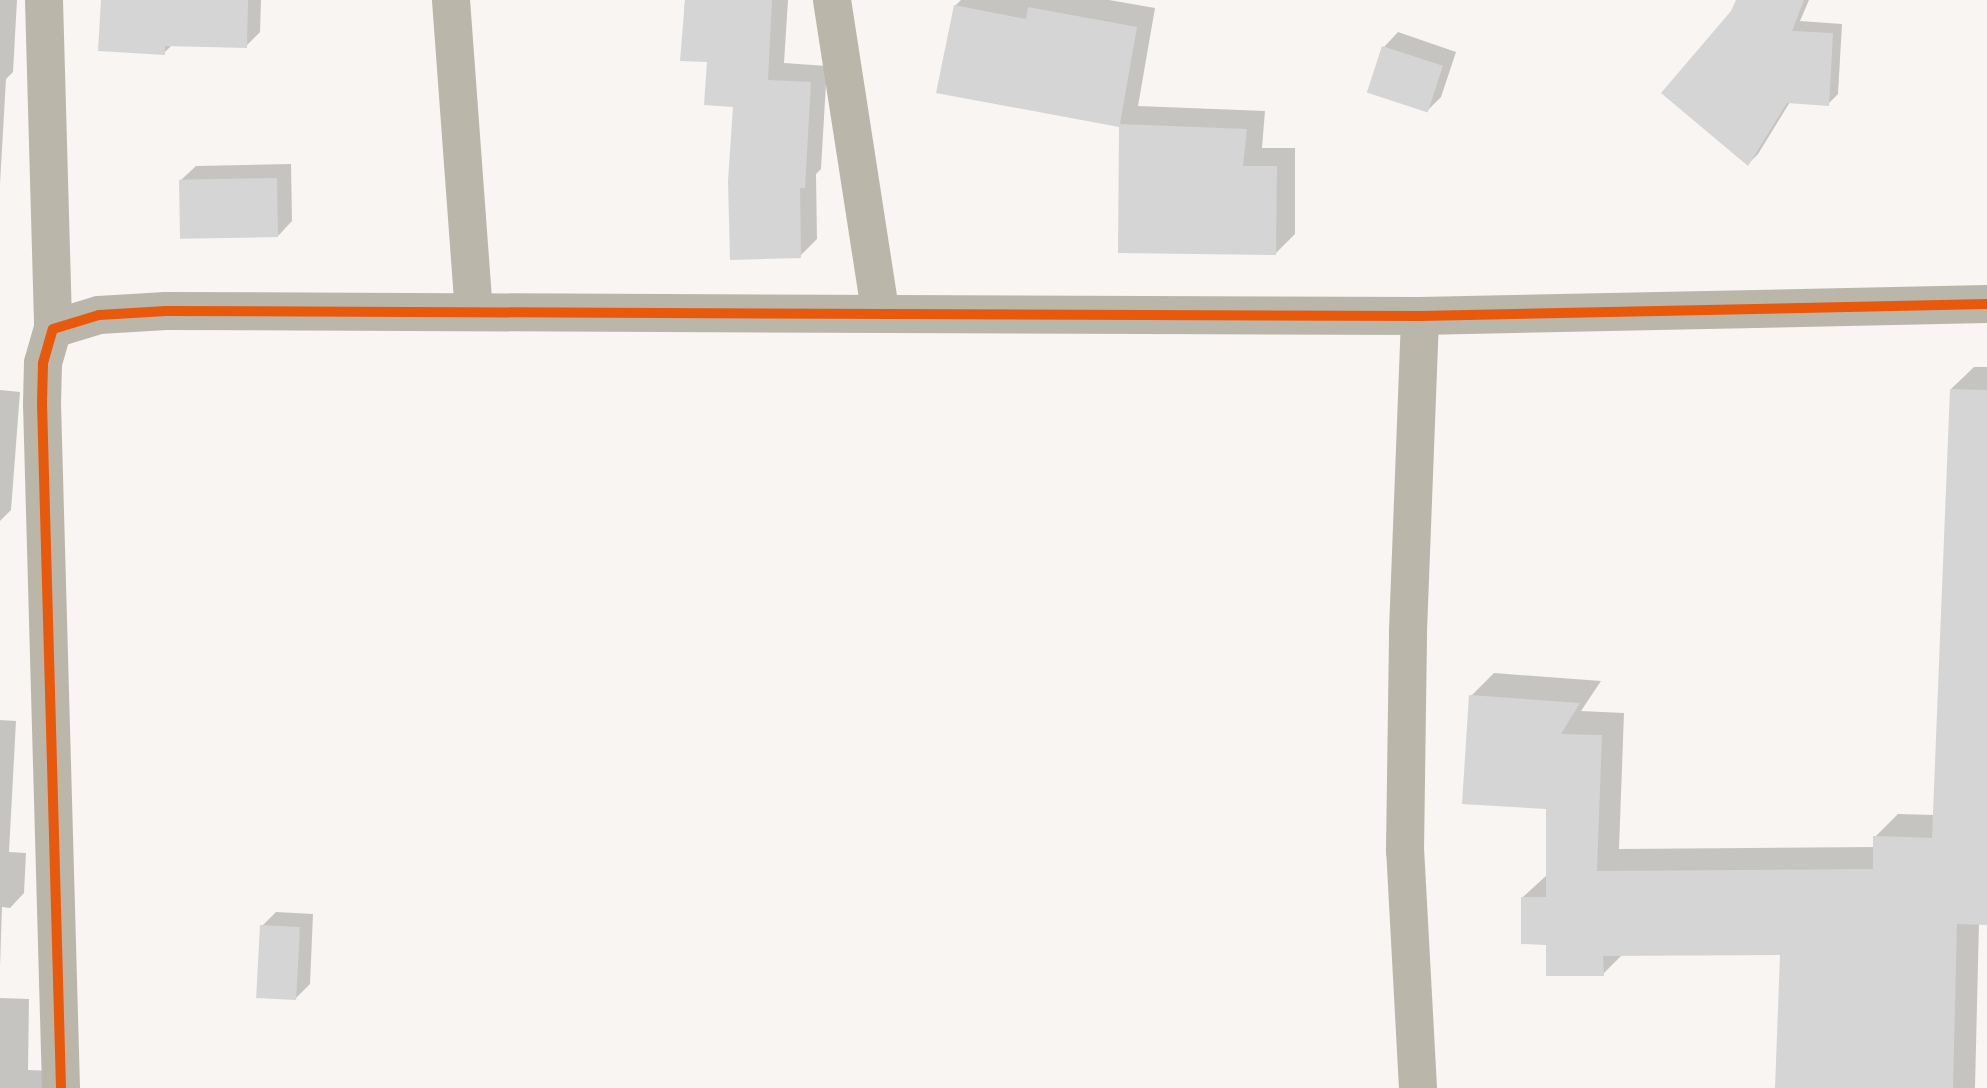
<!DOCTYPE html>
<style>
body{margin:0}
#map{position:relative;width:1987px;height:1088px;overflow:hidden;background:#f8f5f2;font-family:Barlow,sans-serif}
div>[style]{position:absolute}
.shadow>*{inset:0;background:#0003}
.building>*{inset:0;background:#d6d5d5;transform-origin:0 0}
.minor>*{height:38px;margin:-19px;padding:0 19px;transform-origin:19px;border-radius:19px;background:#bab6aa}
.cycleway>*{height:10px;margin:-5px;padding:0 5px;transform-origin:5px;border-radius:5px;background:#e8590c}
span{translate:-50% -50%;white-space:nowrap;text-align:center;line-height:1.15;-webkit-text-stroke:6px #fbf5ef;paint-order:stroke}
</style>
<div id="map">
<div class="shadow">
<i style="clip-path:polygon(0 0,17px 0,13px 72px,6px 79px,0 184px)"></i>
<i style="clip-path:polygon(103px 0,261px 0,260px 32px,246px 46px,172px 45px,164px 53px)"></i>
<i style="clip-path:polygon(685px 0,788px 0,784px 63px,827px 66px,821px 169px,816px 174px,817px 239px,800px 256px,734px 105px,708px 60px,682px 59px)"></i>
<i style="clip-path:polygon(961px 0,1109px 0,1155px 8px,1138px 106px,1265px 111px,1262px 148px,1295px 148px,1295px 234px,1276px 253px,1121px 126px,955px 6px)"></i>
<i style="clip-path:polygon(1738px 0,1809px 0,1800px 21px,1842px 24px,1838px 94px,1828px 104px,1790px 102px,1758px 154px,1748px 164px,1733px 11px)"></i>
<i style="clip-path:polygon(1398px 32px,1456px 52px,1441px 97px,1427px 111px,1384px 47px)"></i>
<i style="clip-path:polygon(291px 164px,292px 221px,278px 236px,181px 180px,196px 166px)"></i>
<i style="clip-path:polygon(1974px 367px,1987px 367px,1987px 923px,1979px 923px,1975px 1088px,1777px 1088px,1782px 954px,1623px 954px,1603px 974px,1547px 943px,1523px 897px,1547px 875px,1548px 808px,1471px 696px,1494px 673px,1601px 681px,1581px 711px,1624px 713px,1619px 849px,1875px 847px,1875px 837px,1898px 814px,1935px 815px,1951px 389px)"></i>
<i style="clip-path:polygon(0 390px,20px 392px,11px 510px,0 521px)"></i>
<i style="clip-path:polygon(0 720px,16px 721px,9px 852px,26px 853px,24px 893px,10px 908px,2px 907px,0 967px)"></i>
<i style="clip-path:polygon(276px 912px,313px 914px,310px 984px,296px 998px,262px 926px)"></i>
<i style="clip-path:polygon(0 998px,29px 999px,28px 1070px,53px 1071px,53px 1088px,0 1088px)"></i>
</div>
<div class="building">
<i style="clip-path:polygon(101px 0,248px 0,247px 48px,165px 46px,165px 55px,98px 51px)"></i>
<i style="clip-path:polygon(685px 0,772px 0,768px 80px,811px 82px,805px 188px,800px 188px,801px 258px,730px 260px,728px 181px,733px 107px,704px 105px,707px 62px,680px 61px)"></i>
<i style="clip-path:polygon(1736px 0,1804px 0,1792px 31px,1833px 33px,1829px 106px,1787px 103px,1748px 166px,1661px 93px,1731px 11px)"></i>
<i style="clip-path:polygon(954px 5px,1026px 19px,1028px 7px,1137px 27px,1120px 124px,1247px 129px,1243px 166px,1277px 166px,1276px 255px,1118px 253px,1119px 127px,936px 93px)"></i>
<i style="left:1382px;top:46px;width:64px;height:49px;rotate:18deg"></i>
<i style="left:277px;top:178px;width:59px;height:98px;rotate:89deg"></i>
<i style="clip-path:polygon(1950px 389px,1987px 390px,1987px 925px,1957px 924px,1953px 1088px,1775px 1088px,1780px 955px,1603px 956px,1604px 976px,1546px 976px,1546px 945px,1521px 944px,1521px 897px,1546px 897px,1546px 809px,1462px 804px,1469px 695px,1580px 703px,1561px 734px,1602px 735px,1597px 871px,1873px 869px,1873px 836px,1932px 838px)"></i>
<i style="left:260px;top:925px;width:40px;height:73px;rotate:3deg"></i>
</div>
<div class="minor">
<i style="left:44px;top:0;width:329px;rotate:88.4deg"></i>
<i style="left:451px;top:0;width:312px;rotate:85.8deg"></i>
<i style="left:832px;top:0;width:315px;rotate:81.2deg"></i>
<i style="left:61px;top:1088px;width:684px;rotate:-91.59deg"></i>
<i style="left:42px;top:404px;width:41px;rotate:-88.6deg"></i>
<i style="left:43px;top:363px;width:35px;rotate:-74deg"></i>
<i style="left:53px;top:329px;width:48px;rotate:-16.9deg"></i>
<i style="left:99px;top:315px;width:67px;rotate:-3.4deg"></i>
<i style="left:166px;top:311px;width:1254px;rotate:0.23deg"></i>
<i style="left:1420px;top:316px;width:567px;rotate:-1.21deg"></i>
<i style="left:1418px;top:1088px;width:237px;rotate:-93.1deg"></i>
<i style="left:1405px;top:851px;width:220px;rotate:-89.2deg"></i>
<i style="left:1408px;top:631px;width:315px;rotate:-87.8deg"></i>
</div>
<div class="cycleway">
<i style="left:61px;top:1088px;width:684px;rotate:-91.59deg"></i>
<i style="left:42px;top:404px;width:41px;rotate:-88.6deg"></i>
<i style="left:43px;top:363px;width:35px;rotate:-74deg"></i>
<i style="left:53px;top:329px;width:48px;rotate:-16.9deg"></i>
<i style="left:99px;top:315px;width:67px;rotate:-3.4deg"></i>
<i style="left:166px;top:311px;width:1254px;rotate:0.23deg"></i>
<i style="left:1420px;top:316px;width:567px;rotate:-1.21deg"></i>
</div>
</div>
